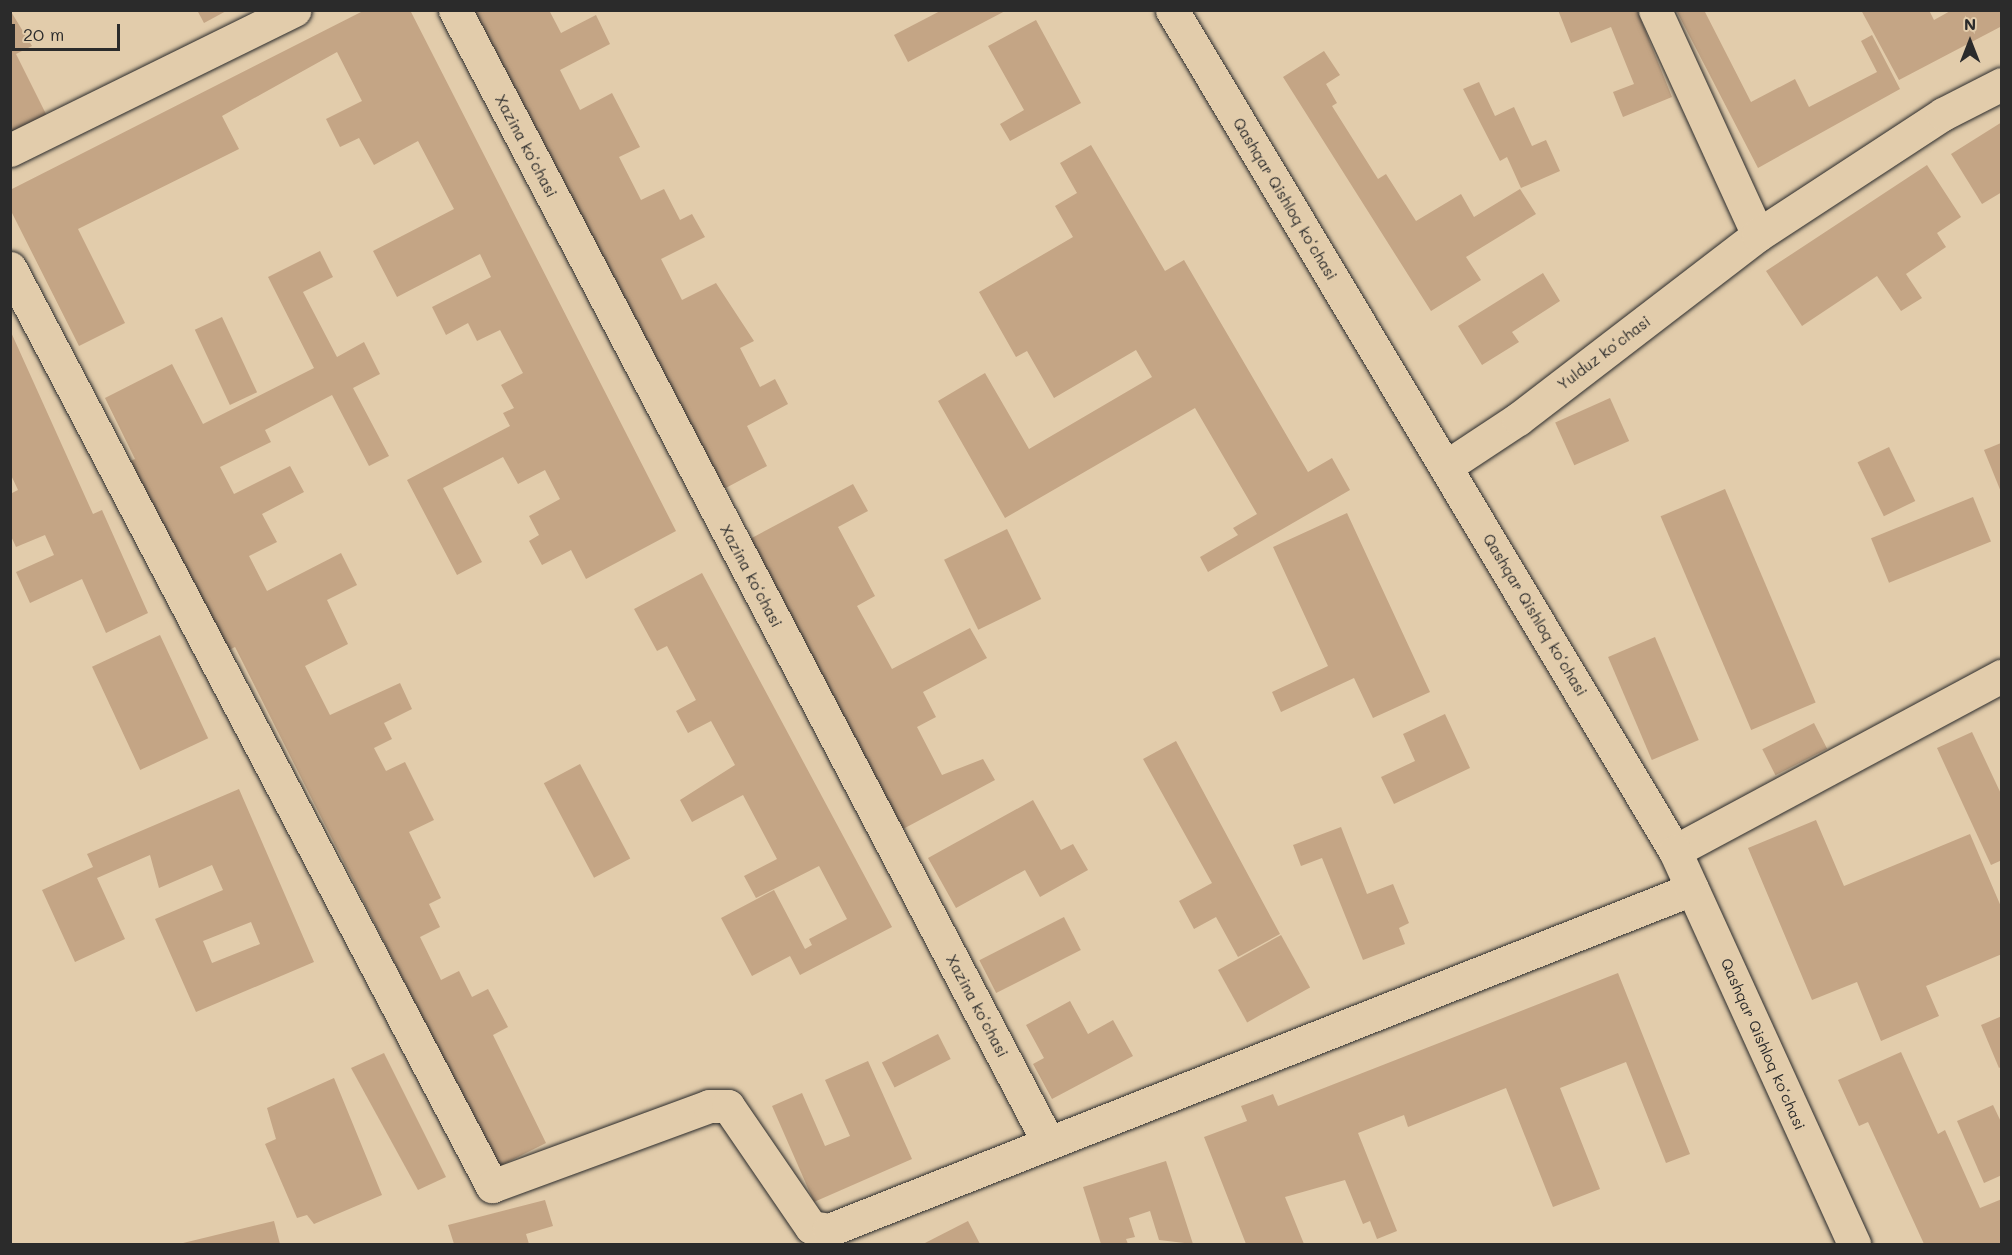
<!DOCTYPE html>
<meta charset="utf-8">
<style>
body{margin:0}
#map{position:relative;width:2012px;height:1255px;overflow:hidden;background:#e2ccab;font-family:Mali,sans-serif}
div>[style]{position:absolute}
.building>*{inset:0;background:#c4a585;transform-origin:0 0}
.roads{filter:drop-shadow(0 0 2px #2b2b2b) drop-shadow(0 0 2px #2b2b2b)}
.minor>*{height:33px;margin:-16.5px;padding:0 16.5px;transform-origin:16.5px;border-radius:16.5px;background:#e2ccab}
.secondary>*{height:33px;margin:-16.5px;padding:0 16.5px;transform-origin:16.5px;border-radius:16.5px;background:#e2ccab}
span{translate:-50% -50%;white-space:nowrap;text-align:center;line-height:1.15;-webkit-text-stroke:4.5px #e2ccab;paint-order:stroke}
.street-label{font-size:15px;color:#2b2b2b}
.frame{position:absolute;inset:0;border:12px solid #2b2b2b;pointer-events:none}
.north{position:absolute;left:1940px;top:12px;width:60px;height:60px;-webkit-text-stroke:4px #e2ccab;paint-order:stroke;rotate:0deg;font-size:16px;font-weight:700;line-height:24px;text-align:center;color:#2b2b2b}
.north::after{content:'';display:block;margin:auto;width:21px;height:27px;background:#2b2b2b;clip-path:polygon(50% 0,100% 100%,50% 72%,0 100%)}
.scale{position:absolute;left:12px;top:24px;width:108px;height:27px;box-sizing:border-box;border:3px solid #2b2b2b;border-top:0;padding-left:8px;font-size:18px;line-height:21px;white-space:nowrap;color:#2b2b2b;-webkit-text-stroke:4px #e2ccab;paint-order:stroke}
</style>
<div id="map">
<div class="building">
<i style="clip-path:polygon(10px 10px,32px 46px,16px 54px,47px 116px,10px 133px)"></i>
<i style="clip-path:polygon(197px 10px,228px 10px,204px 23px)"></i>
<i style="clip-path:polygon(365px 10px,410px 10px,676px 531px,586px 579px,571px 550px,542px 565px,529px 541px,539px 535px,529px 516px,560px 499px,545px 470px,518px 484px,503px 457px,443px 488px,482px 562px,457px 575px,407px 480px,510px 426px,503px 413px,514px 408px,501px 385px,523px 373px,500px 330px,477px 341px,468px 323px,446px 335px,432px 307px,491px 277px,480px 254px,397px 297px,373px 251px,454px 209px,418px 141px,374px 165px,359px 138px,340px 147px,326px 119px,362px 101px,337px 52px,222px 116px,239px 149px,78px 229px,125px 323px,79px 346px,10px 209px,10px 190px)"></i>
<i style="clip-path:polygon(474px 10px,549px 10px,561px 33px,596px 15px,610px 44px,560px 70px,580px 110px,612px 93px,640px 147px,619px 157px,641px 200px,664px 189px,680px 220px,692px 214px,705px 237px,661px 259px,682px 300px,716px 283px,754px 341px,740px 348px,760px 387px,775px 379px,788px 404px,747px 426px,767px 466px,722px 490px)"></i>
<i style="clip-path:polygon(942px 10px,1007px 10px,908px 62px,894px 35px)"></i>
<i style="clip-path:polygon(1558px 10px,1637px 10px,1672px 97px,1623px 117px,1613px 92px,1634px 84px,1611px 27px,1571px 43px)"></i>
<i style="clip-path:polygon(1676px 10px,1704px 10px,1751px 102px,1795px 79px,1809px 107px,1877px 72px,1861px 41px,1872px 35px,1900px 89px,1758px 168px)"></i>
<i style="clip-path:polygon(1861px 10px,1929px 10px,1934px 20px,1952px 10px,2002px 10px,2002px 26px,1899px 80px)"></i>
<i style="clip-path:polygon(1036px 20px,1081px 103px,1010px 141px,1000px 124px,1024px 110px,988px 46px)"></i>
<i style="clip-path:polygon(1324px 51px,1340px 75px,1326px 84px,1337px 103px,1332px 106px,1378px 179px,1386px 174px,1416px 221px,1461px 194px,1474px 217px,1520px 189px,1536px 214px,1466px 257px,1481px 280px,1431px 311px,1283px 77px)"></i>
<i style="clip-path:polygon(1479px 82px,1495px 116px,1514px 107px,1532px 146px,1546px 140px,1560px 171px,1521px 188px,1507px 157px,1500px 161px,1463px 89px)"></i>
<i style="clip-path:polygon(2002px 122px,2002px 192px,1982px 204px,1951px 154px)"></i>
<i style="clip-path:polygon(1091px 145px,1165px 271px,1184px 260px,1308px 472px,1332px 458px,1350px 490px,1208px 572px,1200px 557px,1238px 535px,1233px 528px,1257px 514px,1195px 408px,1005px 518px,938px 401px,985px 373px,1029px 449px,1152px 377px,1136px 350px,1054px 398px,1027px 351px,1016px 357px,979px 292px,1073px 237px,1055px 206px,1077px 193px,1060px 163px)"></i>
<i style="clip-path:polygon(1927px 165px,1961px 217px,1937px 233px,1946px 247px,1906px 274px,1922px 298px,1901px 311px,1877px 276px,1802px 326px,1766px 271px)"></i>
<i style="clip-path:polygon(320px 251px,333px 277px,303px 292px,337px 357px,364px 342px,380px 374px,353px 388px,389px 456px,369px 466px,332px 395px,265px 430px,271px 442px,220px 467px,234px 494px,290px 466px,304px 492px,262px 514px,277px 542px,249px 556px,267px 591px,341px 553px,357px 585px,327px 600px,348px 644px,305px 666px,330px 715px,400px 683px,412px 709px,384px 723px,392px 739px,374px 748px,386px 771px,405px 762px,434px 820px,409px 832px,441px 898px,429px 904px,440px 927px,420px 937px,441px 980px,459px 971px,472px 997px,488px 989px,508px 1027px,493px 1035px,546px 1143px,498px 1167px,235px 647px,227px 651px,130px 461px,135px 459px,105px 398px,172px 364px,203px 424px,314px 368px,268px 277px)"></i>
<i style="clip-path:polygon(1543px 273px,1560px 301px,1512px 332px,1519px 342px,1482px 365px,1458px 326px)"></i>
<i style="left:222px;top:317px;width:83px;height:30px;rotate:65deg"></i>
<i style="clip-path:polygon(10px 330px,93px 514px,102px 510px,148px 613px,106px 633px,82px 579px,30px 603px,16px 572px,54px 555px,45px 535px,16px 547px,10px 534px,10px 494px,18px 490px,10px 473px)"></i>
<i style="left:1610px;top:398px;width:47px;height:60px;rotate:66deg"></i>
<i style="clip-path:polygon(2001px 443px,2001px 492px,1984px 450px)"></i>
<i style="left:1889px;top:447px;width:60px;height:35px;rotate:64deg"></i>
<i style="clip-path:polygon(853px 484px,868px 511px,838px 527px,875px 596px,857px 606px,892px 669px,970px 628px,987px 658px,923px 692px,936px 717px,917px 727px,942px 775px,983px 759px,995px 780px,903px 829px,748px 540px)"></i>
<i style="left:1725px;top:489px;width:232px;height:70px;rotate:67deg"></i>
<i style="left:1973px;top:497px;width:48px;height:110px;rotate:68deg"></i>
<i style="clip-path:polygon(1347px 513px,1430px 692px,1373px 718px,1354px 678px,1281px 712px,1272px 692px,1328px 666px,1273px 547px)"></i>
<i style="left:1007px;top:529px;width:78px;height:70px;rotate:64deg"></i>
<i style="clip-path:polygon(702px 573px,892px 927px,800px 975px,790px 956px,752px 976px,721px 918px,774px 890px,805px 949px,812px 945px,809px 939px,847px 919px,819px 866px,756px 898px,744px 876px,777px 859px,743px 795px,692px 822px,680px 800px,735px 765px,711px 721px,688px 733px,676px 711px,696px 700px,667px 646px,657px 651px,634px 609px)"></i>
<i style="left:160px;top:635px;width:114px;height:75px;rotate:65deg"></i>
<i style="left:1655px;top:637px;width:112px;height:51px;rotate:67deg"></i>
<i style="clip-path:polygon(1445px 714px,1470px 768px,1394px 804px,1381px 777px,1415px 761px,1403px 734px)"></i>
<i style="left:1814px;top:723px;width:29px;height:58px;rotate:63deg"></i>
<i style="clip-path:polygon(1972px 732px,2002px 796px,2002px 860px,1991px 865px,1937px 748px)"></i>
<i style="clip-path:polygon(1176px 741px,1280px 934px,1238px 957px,1216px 917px,1194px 929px,1179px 901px,1212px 883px,1143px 759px)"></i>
<i style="left:580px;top:764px;width:107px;height:41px;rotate:62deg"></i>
<i style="clip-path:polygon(evenodd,239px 789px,314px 962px,196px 1012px,155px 919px,223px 890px,212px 865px,159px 888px,150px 855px,97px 878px,125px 939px,75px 962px,42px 890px,93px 867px,87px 854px,239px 789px,251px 922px,260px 944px,212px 963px,203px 941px,251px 922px)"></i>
<i style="clip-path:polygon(1033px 800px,1061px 850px,1073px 844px,1088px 870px,1040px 897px,1025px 870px,956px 908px,928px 858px)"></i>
<i style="clip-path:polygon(1816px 820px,1844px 886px,1970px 834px,2002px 909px,2002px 954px,1926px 986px,1939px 1016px,1881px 1041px,1857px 982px,1812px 1000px,1748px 848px)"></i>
<i style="clip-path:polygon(1341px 827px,1367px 894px,1393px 884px,1409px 923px,1399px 928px,1405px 944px,1363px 960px,1322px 858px,1301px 866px,1293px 845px)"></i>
<i style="left:1064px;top:917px;width:37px;height:95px;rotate:63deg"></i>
<i style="left:1281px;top:935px;width:60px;height:72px;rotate:61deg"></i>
<i style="clip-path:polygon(1618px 973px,1690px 1154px,1666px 1163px,1626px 1062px,1560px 1088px,1600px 1189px,1553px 1207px,1506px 1088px,1408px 1127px,1404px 1115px,1358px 1133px,1397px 1231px,1377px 1239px,1370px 1221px,1363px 1224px,1345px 1180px,1285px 1197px,1304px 1244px,1246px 1244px,1204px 1137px,1247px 1121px,1241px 1106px,1273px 1094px,1278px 1106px)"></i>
<i style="clip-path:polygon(1070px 1001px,1088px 1034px,1113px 1020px,1133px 1056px,1052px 1099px,1033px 1064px,1044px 1058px,1026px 1025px)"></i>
<i style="clip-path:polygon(2002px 1016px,2002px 1066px,1999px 1068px,1981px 1025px)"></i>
<i style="left:938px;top:1034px;width:28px;height:63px;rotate:63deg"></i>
<i style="clip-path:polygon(1901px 1052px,1938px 1134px,1945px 1130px,1980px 1208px,2002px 1199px,2002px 1244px,1924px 1244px,1868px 1122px,1859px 1126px,1838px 1080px)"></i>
<i style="clip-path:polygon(384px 1053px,446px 1177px,418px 1190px,351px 1068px)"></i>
<i style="clip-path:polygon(868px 1061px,912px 1159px,814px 1202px,772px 1106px,802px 1093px,825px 1146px,850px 1136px,825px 1080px)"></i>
<i style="clip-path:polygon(334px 1078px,382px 1195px,314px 1224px,307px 1215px,297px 1218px,265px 1144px,276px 1139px,267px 1108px)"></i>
<i style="clip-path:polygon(1993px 1105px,2002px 1124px,2002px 1175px,1984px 1183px,1957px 1121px)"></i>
<i style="clip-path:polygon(1166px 1161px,1193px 1244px,1159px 1240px,1150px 1211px,1129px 1218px,1135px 1237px,1126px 1239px,1128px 1244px,1101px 1244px,1083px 1187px)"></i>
<i style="clip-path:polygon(545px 1200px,553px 1226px,526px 1234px,529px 1244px,454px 1244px,448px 1225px)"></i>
<i style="clip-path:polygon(274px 1221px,280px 1244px,179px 1244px)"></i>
<i style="clip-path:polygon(968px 1221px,980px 1244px,923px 1244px)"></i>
</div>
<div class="roads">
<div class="minor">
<i style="left:455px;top:10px;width:1278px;rotate:62.35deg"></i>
<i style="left:1655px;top:10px;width:247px;rotate:65.4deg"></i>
<i style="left:10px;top:150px;width:317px;rotate:-26.2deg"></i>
<i style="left:10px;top:268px;width:1037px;rotate:62.3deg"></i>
<i style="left:492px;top:1186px;width:231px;rotate:-20.2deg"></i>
<i style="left:709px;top:1106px;width:19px"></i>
<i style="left:728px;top:1106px;width:147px;rotate:55.6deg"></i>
<i style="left:811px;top:1227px;width:18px;rotate:9deg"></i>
<i style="left:829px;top:1230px;width:928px;rotate:-21.56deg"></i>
<i style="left:1447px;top:466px;width:85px;rotate:-33.5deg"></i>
<i style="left:1518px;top:419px;width:302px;rotate:-37.5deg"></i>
<i style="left:1758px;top:235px;width:221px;rotate:-33.2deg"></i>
<i style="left:1943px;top:114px;width:66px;rotate:-27deg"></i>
<i style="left:1675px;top:851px;width:371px;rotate:-28.2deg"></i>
</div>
<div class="secondary">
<i style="left:1172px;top:10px;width:980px;rotate:59.12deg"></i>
<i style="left:1675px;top:851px;width:432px;rotate:65.5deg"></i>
</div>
</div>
<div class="street-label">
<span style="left:526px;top:146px;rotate:62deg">Xazina koʻchasi</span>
<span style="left:1285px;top:199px;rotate:59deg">Qashqar Qishloq koʻchasi</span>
<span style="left:1604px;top:353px;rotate:-37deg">Yulduz koʻchasi</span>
<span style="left:751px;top:576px;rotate:62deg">Xazina koʻchasi</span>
<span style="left:1535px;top:615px;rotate:59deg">Qashqar Qishloq koʻchasi</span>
<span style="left:977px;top:1006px;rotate:62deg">Xazina koʻchasi</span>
<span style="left:1763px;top:1044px;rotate:66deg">Qashqar Qishloq koʻchasi</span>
</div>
<div class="frame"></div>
<div class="north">N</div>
<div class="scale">20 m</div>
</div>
